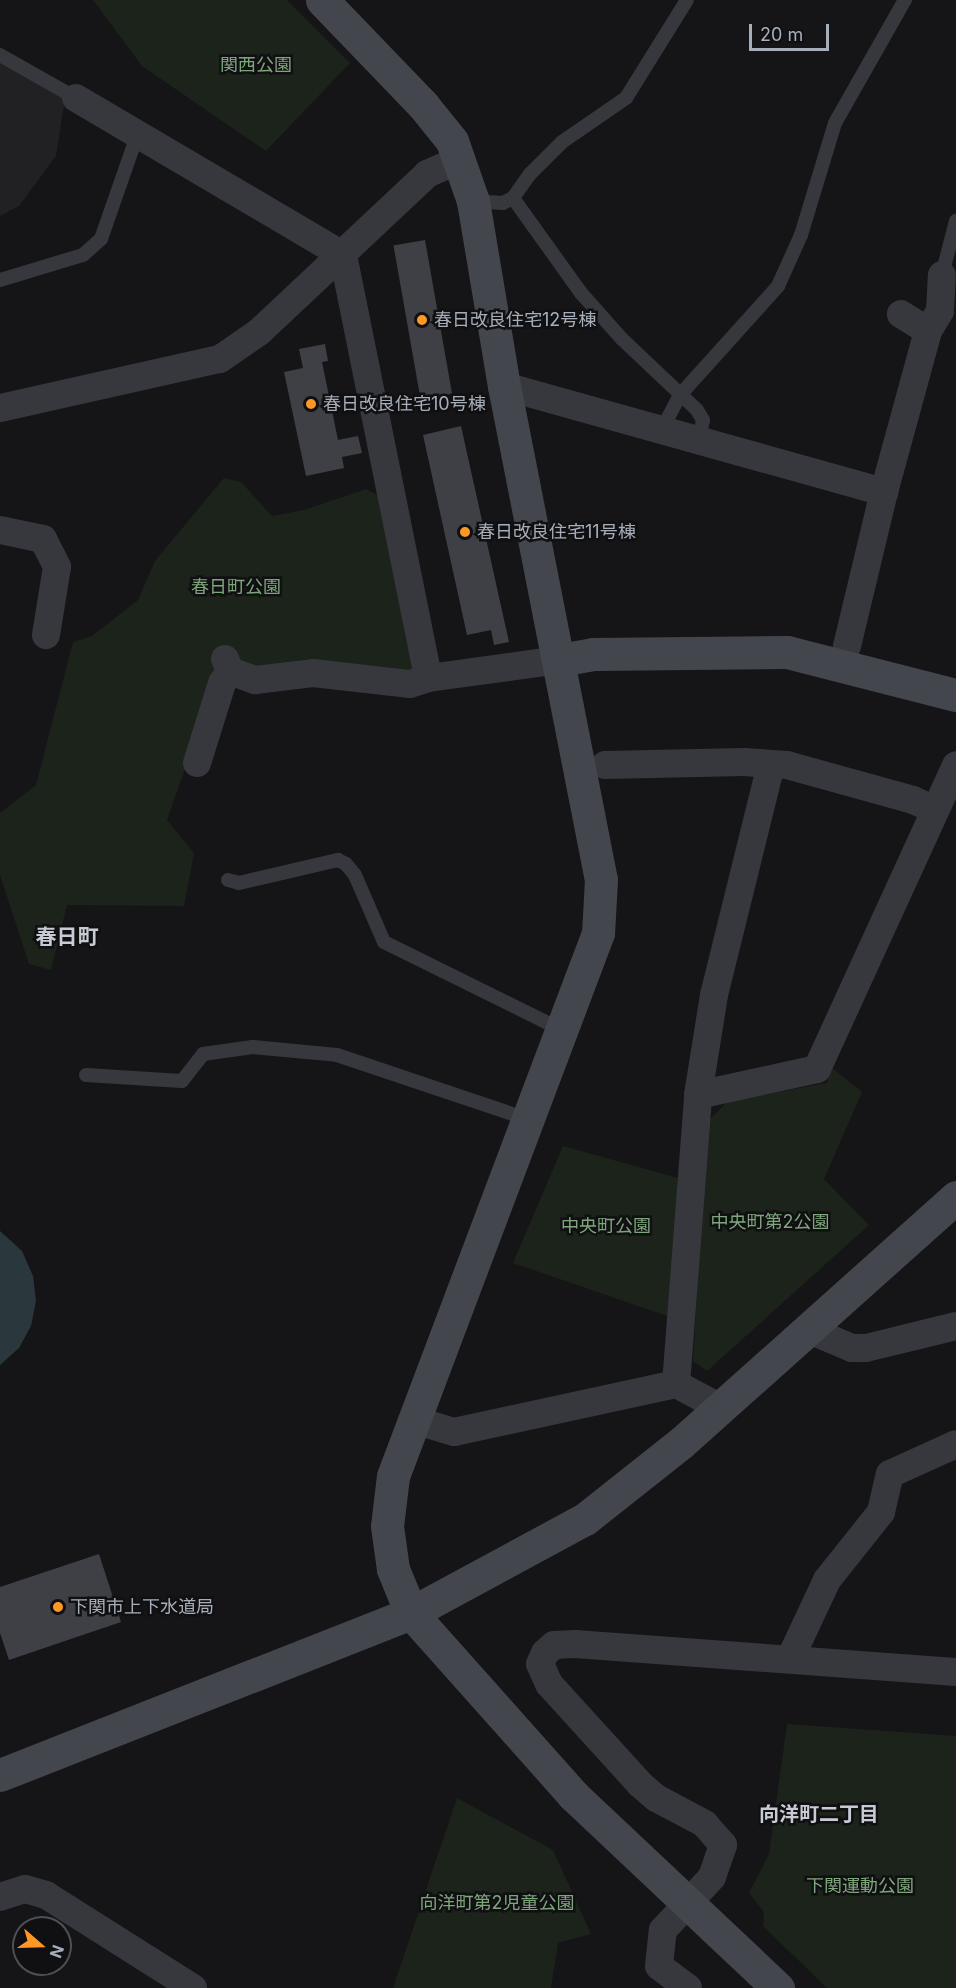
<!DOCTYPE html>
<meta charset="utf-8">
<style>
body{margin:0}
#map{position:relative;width:956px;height:1988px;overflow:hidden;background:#151517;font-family:Inter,"Noto Sans JP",sans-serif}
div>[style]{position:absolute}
.built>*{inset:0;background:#212124}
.green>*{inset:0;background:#1b231b}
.water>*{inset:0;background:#2a373c}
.building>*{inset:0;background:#3f4045;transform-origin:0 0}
.lane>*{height:14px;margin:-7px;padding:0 7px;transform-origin:7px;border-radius:7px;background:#36383d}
.street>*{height:28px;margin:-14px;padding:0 14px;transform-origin:14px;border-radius:14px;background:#36383d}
.secondary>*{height:33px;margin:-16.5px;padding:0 16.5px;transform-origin:16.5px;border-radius:16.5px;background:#43474d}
.dots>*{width:16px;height:16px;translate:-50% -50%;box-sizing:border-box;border:3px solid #101012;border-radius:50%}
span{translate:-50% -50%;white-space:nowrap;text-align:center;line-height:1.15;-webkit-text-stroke:5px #101012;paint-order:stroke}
.park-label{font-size:18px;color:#7ea67b}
.poi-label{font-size:18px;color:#a6aeb9}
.left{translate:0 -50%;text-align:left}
.neighbourhood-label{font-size:20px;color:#c7ccd4;font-weight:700}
.quarter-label{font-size:21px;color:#c7ccd4;font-weight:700}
.north{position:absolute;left:12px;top:1916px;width:60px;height:60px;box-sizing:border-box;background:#101012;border:2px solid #4c4f55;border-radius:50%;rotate:110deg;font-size:16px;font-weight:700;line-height:24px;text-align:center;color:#a6aeb9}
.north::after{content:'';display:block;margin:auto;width:21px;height:27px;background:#ff9725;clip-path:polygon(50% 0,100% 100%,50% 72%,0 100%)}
.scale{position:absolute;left:749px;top:24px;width:80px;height:27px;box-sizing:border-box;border:3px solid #a6aeb9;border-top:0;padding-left:8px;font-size:18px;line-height:21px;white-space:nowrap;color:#a6aeb9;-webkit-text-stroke:4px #101012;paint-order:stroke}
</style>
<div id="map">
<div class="built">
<i style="clip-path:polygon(0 59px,65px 99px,56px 156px,19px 206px,0 216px)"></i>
</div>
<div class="green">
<i style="clip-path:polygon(93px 0,287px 0,350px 63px,266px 151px,142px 66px)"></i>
<i style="clip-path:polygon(224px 478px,241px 482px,272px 516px,304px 510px,366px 489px,383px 498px,415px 667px,409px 675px,218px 676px,167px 820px,194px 853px,184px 906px,67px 905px,51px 970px,29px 964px,0 875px,0 813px,36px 785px,73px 642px,92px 636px,138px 600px,155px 561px)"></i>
<i style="clip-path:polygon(831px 1067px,862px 1092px,824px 1179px,869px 1225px,707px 1371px,693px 1361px,707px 1122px,728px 1101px,827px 1083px)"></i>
<i style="clip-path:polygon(563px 1146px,678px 1178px,670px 1317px,513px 1263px)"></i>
<i style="clip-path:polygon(787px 1724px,956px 1736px,956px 1988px,827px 1988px,763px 1926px,764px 1912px,749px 1893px,769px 1854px)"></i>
<i style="clip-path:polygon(457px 1798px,553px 1850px,591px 1934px,558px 1943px,551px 1988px,393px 1988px)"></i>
</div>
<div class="water">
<i style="clip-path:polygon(0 1231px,22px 1251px,33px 1276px,36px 1301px,31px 1326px,19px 1348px,0 1365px)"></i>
</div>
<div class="building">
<i style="left:425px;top:240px;width:156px;height:32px;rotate:80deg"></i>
<i style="clip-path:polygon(325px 344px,328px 361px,322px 362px,338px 440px,358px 436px,362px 453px,342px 457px,344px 468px,306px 476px,284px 372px,303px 368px,299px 349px)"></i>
<i style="clip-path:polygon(461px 426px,509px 642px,494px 645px,491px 630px,467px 635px,423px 435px)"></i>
<i style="clip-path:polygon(99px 1554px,121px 1622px,9px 1660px,0 1633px,0 1587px)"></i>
</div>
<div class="lane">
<i style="left:0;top:55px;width:87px;rotate:29.5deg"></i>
<i style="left:513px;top:198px;width:117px;rotate:54.4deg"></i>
<i style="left:581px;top:293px;width:62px;rotate:48.3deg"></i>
<i style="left:622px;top:339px;width:103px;rotate:43.4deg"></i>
<i style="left:697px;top:410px;width:12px;rotate:59deg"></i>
<i style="left:703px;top:420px;width:21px;rotate:101deg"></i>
<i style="left:473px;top:201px;width:30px;rotate:4deg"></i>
<i style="left:503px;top:203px;width:11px;rotate:-27deg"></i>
<i style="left:513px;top:198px;width:29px;rotate:-55deg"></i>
<i style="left:530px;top:174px;width:45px;rotate:-45deg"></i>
<i style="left:562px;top:142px;width:78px;rotate:-34.5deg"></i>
<i style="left:626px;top:98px;width:115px;rotate:-58.1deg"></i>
<i style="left:942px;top:275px;width:56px;rotate:-75.5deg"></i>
<i style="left:0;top:280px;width:87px;rotate:-16.8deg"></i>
<i style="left:83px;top:255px;width:24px;rotate:-42deg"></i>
<i style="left:101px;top:239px;width:112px;rotate:-70.8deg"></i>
<i style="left:661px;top:431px;width:41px;rotate:-62.2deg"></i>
<i style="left:680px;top:395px;width:147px;rotate:-48deg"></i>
<i style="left:778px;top:286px;width:56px;rotate:-65.7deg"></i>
<i style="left:801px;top:235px;width:117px;rotate:-73.1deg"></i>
<i style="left:835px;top:123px;width:142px;rotate:-60.4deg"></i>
<i style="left:228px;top:880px;width:11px;rotate:15deg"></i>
<i style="left:239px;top:883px;width:102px;rotate:-13.1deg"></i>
<i style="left:338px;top:860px;width:9px;rotate:27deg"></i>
<i style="left:346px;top:864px;width:14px;rotate:51deg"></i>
<i style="left:355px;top:875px;width:73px;rotate:66.6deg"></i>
<i style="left:384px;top:942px;width:199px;rotate:26.3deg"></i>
<i style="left:86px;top:1075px;width:96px;rotate:3.6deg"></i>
<i style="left:182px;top:1081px;width:34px;rotate:-52deg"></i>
<i style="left:203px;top:1054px;width:50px;rotate:-8deg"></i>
<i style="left:253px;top:1047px;width:84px;rotate:5.4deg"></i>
<i style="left:337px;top:1055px;width:200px;rotate:18.6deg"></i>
</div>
<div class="street">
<i style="left:76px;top:98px;width:310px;rotate:30.5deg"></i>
<i style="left:343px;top:255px;width:431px;rotate:78.6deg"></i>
<i style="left:928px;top:331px;width:23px;rotate:-59deg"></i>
<i style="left:940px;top:311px;width:36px;rotate:-87deg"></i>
<i style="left:504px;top:386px;width:395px;rotate:15.6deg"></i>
<i style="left:0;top:408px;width:225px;rotate:-12.6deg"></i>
<i style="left:220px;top:359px;width:47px;rotate:-34.7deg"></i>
<i style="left:259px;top:332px;width:231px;rotate:-43.2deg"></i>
<i style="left:427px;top:174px;width:36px;rotate:-24deg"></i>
<i style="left:0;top:530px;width:44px;rotate:11.8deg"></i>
<i style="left:43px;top:539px;width:31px;rotate:63deg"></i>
<i style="left:57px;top:567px;width:69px;rotate:99.2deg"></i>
<i style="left:847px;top:646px;width:158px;rotate:-76.5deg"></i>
<i style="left:884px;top:492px;width:167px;rotate:-74.7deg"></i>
<i style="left:928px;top:331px;width:32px;rotate:-148deg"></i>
<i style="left:225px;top:659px;width:13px;rotate:67deg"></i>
<i style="left:230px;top:671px;width:27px;rotate:20deg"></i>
<i style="left:255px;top:680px;width:58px;rotate:-6.9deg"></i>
<i style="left:313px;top:673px;width:98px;rotate:6.5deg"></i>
<i style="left:410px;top:684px;width:19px;rotate:-18deg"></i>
<i style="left:428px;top:678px;width:133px;rotate:-7.8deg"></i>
<i style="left:197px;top:763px;width:84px;rotate:-72.6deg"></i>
<i style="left:222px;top:683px;width:14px;rotate:-56deg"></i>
<i style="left:605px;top:765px;width:139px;rotate:-1.2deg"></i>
<i style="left:744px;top:762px;width:43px;rotate:4deg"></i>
<i style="left:787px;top:765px;width:131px;rotate:15.5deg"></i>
<i style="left:913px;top:800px;width:24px;rotate:24deg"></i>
<i style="left:698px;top:1095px;width:122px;rotate:-12.3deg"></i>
<i style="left:817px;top:1069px;width:334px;rotate:-65.4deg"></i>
<i style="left:807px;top:1329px;width:49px;rotate:22.9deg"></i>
<i style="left:852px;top:1348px;width:14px"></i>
<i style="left:866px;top:1348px;width:93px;rotate:-13.7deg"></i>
<i style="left:676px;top:1384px;width:290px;rotate:-85.6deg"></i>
<i style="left:698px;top:1095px;width:101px;rotate:-80.9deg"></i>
<i style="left:714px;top:995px;width:238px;rotate:-76.1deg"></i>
<i style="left:414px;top:1420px;width:42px;rotate:16.7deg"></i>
<i style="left:454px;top:1432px;width:227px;rotate:-12.2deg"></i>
<i style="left:676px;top:1384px;width:49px;rotate:28.1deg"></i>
<i style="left:790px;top:1659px;width:87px;rotate:-64.9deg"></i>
<i style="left:827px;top:1580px;width:87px;rotate:-51.5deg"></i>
<i style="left:881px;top:1512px;width:39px;rotate:-77deg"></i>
<i style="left:890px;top:1474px;width:72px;rotate:-24.4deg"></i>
<i style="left:0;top:1897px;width:26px;rotate:-18deg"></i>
<i style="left:25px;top:1889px;width:22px;rotate:16deg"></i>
<i style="left:46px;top:1895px;width:174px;rotate:32.3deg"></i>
<i style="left:688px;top:1988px;width:36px;rotate:-143deg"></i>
<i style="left:659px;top:1966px;width:36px;rotate:-84deg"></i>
<i style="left:663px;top:1930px;width:72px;rotate:-47.2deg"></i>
<i style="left:712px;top:1877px;width:34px;rotate:-71deg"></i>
<i style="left:723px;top:1845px;width:28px;rotate:-131deg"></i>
<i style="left:705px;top:1824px;width:55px;rotate:-152deg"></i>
<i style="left:656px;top:1798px;width:21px;rotate:-139deg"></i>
<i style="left:640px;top:1784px;width:135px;rotate:-132.3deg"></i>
<i style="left:549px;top:1684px;width:22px;rotate:-114deg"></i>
<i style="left:540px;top:1664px;width:12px;rotate:-66deg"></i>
<i style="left:545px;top:1653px;width:12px;rotate:-42deg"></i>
<i style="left:554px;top:1645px;width:21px;rotate:-3deg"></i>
<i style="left:575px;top:1644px;width:382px;rotate:4.2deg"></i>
</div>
<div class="secondary">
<i style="left:322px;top:0;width:146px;rotate:46.1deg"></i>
<i style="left:423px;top:105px;width:46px;rotate:51.1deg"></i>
<i style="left:452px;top:141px;width:64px;rotate:70.7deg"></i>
<i style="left:473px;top:201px;width:188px;rotate:80.5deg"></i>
<i style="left:504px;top:386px;width:503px;rotate:78.89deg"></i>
<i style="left:601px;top:880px;width:53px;rotate:93.2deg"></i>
<i style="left:598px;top:933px;width:580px;rotate:110.68deg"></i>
<i style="left:393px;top:1476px;width:50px;rotate:96.8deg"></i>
<i style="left:387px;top:1526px;width:43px;rotate:82.1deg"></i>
<i style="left:393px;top:1569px;width:48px;rotate:67.8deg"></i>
<i style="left:411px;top:1613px;width:244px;rotate:48.3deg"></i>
<i style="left:573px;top:1795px;width:282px;rotate:43.3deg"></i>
<i style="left:560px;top:660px;width:34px;rotate:-10deg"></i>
<i style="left:593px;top:654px;width:194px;rotate:-0.6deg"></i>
<i style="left:787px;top:652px;width:174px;rotate:14.3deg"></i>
<i style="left:0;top:1775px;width:442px;rotate:-21.5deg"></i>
<i style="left:411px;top:1613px;width:198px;rotate:-28.4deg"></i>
<i style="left:585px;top:1519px;width:122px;rotate:-38.4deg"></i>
<i style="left:681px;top:1443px;width:369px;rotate:-41.8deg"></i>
</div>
<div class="dots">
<i style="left:422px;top:320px;background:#ff9725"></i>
<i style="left:311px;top:404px;background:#ff9725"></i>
<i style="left:465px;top:532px;background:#ff9725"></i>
<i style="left:58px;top:1607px;background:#ff9725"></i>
</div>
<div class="park-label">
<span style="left:256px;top:65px">関西公園</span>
<span style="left:236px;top:587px">春日町公園</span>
<span style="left:770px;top:1222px">中央町第2公園</span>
<span style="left:606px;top:1226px">中央町公園</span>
<span style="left:860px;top:1886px">下関運動公園</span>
<span style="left:497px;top:1903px">向洋町第2児童公園</span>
</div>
<div class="poi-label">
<span class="left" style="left:434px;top:320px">春日改良住宅12号棟</span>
<span class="left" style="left:323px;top:404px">春日改良住宅10号棟</span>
<span class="left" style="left:477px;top:532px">春日改良住宅11号棟</span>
<span class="left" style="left:70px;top:1607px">下関市上下水道局</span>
</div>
<div class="neighbourhood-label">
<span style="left:819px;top:1814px">向洋町二丁目</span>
</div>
<div class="quarter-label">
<span style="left:67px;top:937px">春日町</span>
</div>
<div class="north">N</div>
<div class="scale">20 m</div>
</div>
